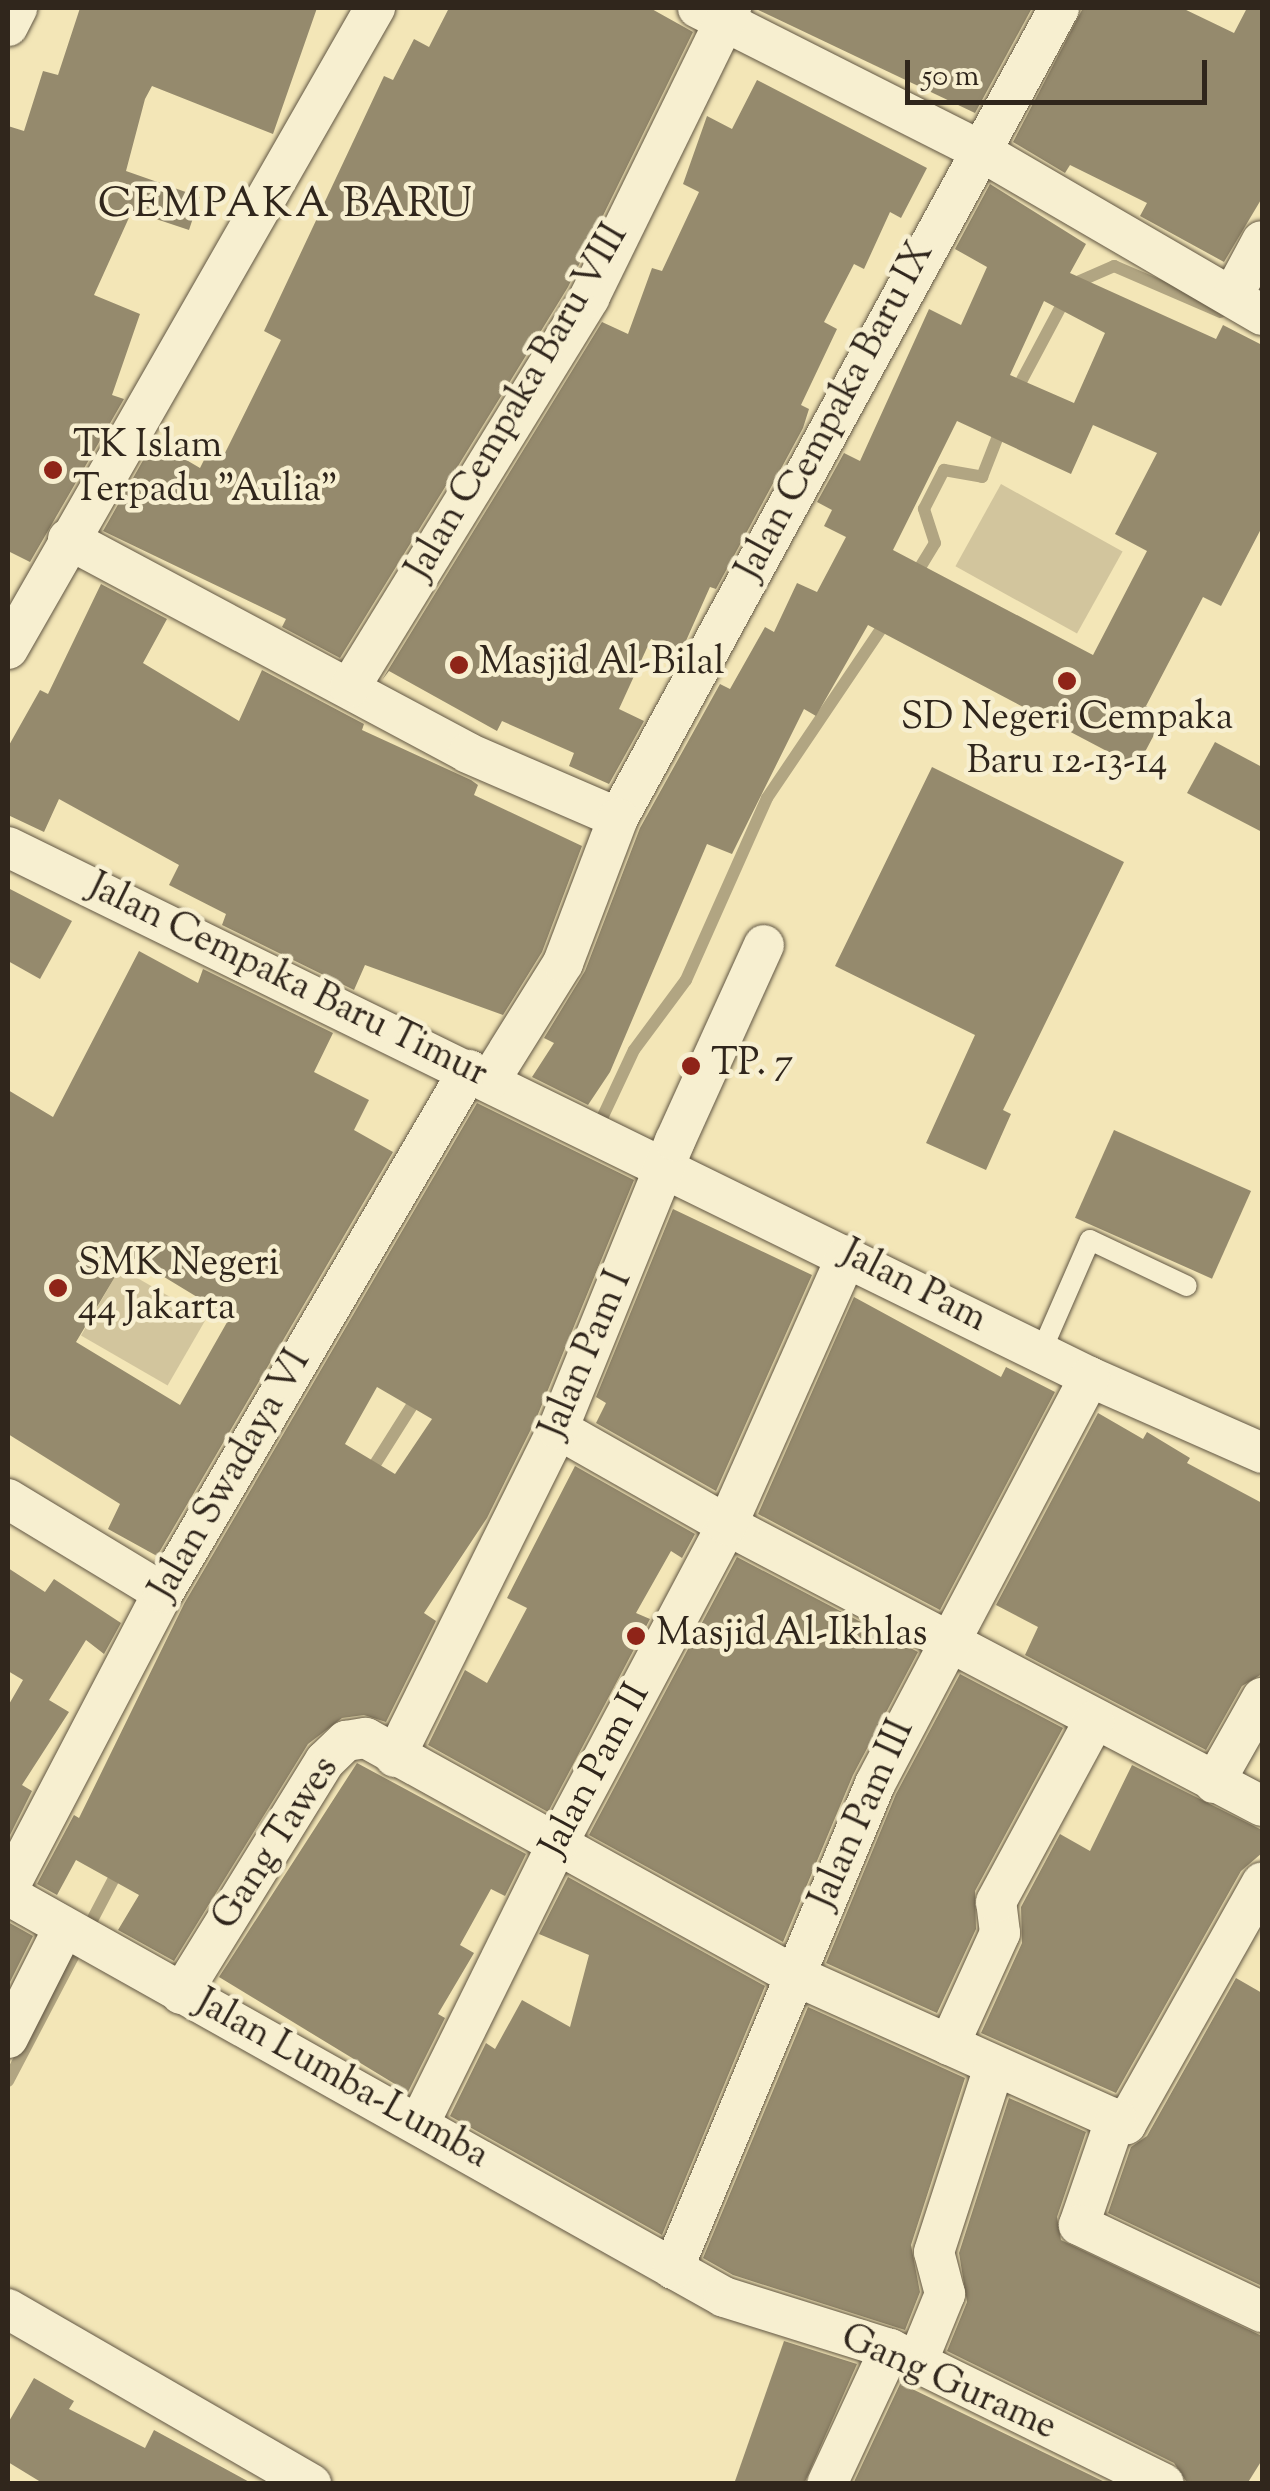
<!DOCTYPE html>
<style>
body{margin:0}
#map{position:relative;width:1270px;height:2491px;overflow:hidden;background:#f3e6b7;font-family:"Sorts Mill Goudy",serif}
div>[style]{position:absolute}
.green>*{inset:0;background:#d2c59d;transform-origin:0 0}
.stream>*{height:12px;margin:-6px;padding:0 6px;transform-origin:6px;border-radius:6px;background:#b1a582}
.building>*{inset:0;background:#958a6d;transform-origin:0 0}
.roads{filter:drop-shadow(0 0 2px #615643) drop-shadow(0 0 2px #615643)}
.lane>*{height:20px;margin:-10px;padding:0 10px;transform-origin:10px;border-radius:10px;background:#f7efd0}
.street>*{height:40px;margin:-20px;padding:0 20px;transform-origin:20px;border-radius:20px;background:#f7efd0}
.dots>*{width:28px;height:28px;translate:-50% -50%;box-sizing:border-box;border:5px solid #f7efd0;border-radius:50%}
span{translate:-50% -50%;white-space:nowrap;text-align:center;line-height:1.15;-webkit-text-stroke:9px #f7efd0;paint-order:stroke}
.street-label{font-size:38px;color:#30261c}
.poi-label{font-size:38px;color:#30261c}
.left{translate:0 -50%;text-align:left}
.quarter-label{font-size:42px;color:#30261c;letter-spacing:2.5px}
.frame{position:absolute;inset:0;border:10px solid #30261c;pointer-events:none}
.scale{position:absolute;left:905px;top:60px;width:302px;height:45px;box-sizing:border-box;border:5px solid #30261c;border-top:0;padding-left:12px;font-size:30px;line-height:35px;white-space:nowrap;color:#30261c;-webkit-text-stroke:8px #f7efd0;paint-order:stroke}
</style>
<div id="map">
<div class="green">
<i style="left:1001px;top:484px;width:139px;height:94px;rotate:29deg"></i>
<i style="left:120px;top:1268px;width:100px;height:78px;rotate:30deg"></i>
</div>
<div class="stream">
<i style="left:1015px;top:393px;width:123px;rotate:-62deg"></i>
<i style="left:1073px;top:284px;width:45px;rotate:-23.7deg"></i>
<i style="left:1114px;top:266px;width:116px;rotate:23.3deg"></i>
<i style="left:913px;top:579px;width:42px;rotate:-58.6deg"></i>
<i style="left:935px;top:543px;width:36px;rotate:-108deg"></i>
<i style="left:924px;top:509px;width:44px;rotate:-62.9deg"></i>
<i style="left:944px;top:470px;width:39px;rotate:10deg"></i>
<i style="left:982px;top:477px;width:55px;rotate:-68.6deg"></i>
<i style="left:596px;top:1131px;width:89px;rotate:-64.9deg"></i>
<i style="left:634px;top:1050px;width:87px;rotate:-53.4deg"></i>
<i style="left:686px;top:980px;width:199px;rotate:-66deg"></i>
<i style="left:767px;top:798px;width:218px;rotate:-56deg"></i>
<i style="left:367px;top:1477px;width:99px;rotate:-57.8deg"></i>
<i style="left:8px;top:2081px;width:239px;rotate:-62.4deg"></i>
</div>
<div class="building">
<i style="clip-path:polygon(80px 8px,317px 8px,273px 134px,152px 86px,145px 99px,126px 171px,200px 197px,189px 230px,132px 211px,94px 295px,140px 314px,112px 395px,124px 399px,30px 562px,8px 551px,8px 126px,24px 131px,43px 71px,58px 75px)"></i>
<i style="clip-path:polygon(449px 8px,650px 8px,693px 32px,568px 287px,340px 658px,282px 627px,286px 619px,103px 531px,154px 441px,200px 468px,208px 452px,222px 459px,281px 340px,264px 331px,384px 76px,393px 80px,414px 39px,429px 47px)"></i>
<i style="clip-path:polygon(754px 8px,1032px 8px,975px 113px)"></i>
<i style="clip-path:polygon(1083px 8px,1182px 8px,1234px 33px,1247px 8px,1262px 8px,1262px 198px,1224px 262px,1140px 216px,1147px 203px,1070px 165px,1065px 173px,1013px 142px)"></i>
<i style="clip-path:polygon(757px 80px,927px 168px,901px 218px,890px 212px,864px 269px,854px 264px,824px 322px,837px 329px,801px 405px,809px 409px,803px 428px,716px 589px,710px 587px,681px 652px,651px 639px,619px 709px,644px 721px,609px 784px,569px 766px,574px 753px,502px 721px,497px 731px,389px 671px,382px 680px,602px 322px,628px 334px,652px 268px,662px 271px,699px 192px,683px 184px,707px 116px,732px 129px)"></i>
<i style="clip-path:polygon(evenodd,990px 184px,1086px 244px,1070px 273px,1216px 339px,1223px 325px,1262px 345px,1262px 527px,1221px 606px,1203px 597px,1146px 706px,1164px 716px,1137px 767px,868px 625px,816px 716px,804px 709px,732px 854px,707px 844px,610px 1072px,588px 1105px,532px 1077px,554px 1043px,544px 1038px,585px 971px,640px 828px,720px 684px,730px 689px,765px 627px,774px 632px,797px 583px,817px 592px,846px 537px,824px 526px,832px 510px,817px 502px,844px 453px,860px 461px,929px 309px,961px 325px,987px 267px,955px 249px,990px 184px,1044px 301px,1105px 333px,1074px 403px,1010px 375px,1044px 301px,990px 184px,957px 421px,1071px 474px,1093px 425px,1157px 453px,1115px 534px,1147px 551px,1093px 655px,893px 550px,957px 421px)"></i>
<i style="clip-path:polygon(101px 584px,167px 619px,143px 663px,239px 721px,262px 670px,364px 724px,362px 730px,471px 780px,478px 785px,474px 795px,582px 846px,542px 952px,503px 1015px,365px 965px,354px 990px,222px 925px,226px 914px,169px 885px,179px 865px,59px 799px,44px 832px,8px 815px,8px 747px,40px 690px,48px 694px)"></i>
<i style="clip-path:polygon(1215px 742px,1262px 767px,1262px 832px,1187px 793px)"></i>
<i style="clip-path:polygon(932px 767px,1124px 862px,1003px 1110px,1011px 1114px,986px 1170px,926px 1143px,975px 1035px,835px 966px)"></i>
<i style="clip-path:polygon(8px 888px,72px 921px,40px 979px,8px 961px)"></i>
<i style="clip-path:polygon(evenodd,139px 951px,198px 983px,203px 969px,333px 1033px,314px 1072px,369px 1100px,354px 1130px,393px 1152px,157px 1556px,108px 1529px,120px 1504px,8px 1434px,8px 1090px,53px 1117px,139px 951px,128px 1255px,230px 1317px,180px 1405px,76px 1342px,128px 1255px)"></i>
<i style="clip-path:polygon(evenodd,477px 1103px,634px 1180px,536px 1419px,487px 1518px,424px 1613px,436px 1621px,386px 1722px,364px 1715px,342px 1718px,308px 1744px,174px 1961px,118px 1930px,139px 1895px,76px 1860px,57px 1895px,37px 1884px,74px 1815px,79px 1818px,184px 1604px,477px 1103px,377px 1387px,432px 1419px,395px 1474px,345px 1444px,377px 1387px)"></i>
<i style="left:1114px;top:1130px;width:150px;height:96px;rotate:24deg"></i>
<i style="clip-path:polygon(673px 1209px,812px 1275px,716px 1491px,596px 1423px,606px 1403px,596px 1397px)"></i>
<i style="clip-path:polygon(854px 1297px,1001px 1377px,1006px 1367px,1055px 1392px,940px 1610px,758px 1514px)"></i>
<i style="clip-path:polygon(1098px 1413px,1143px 1439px,1147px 1432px,1190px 1458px,1187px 1463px,1262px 1503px,1262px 1674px,1242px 1686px,1206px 1750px,1025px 1655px,1038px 1627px,996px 1605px)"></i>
<i style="clip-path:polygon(575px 1466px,695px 1534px,682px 1558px,671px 1551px,636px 1613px,650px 1619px,548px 1812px,428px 1745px,465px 1670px,487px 1683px,527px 1608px,507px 1598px)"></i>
<i style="clip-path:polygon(737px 1557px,918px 1652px,853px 1775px,783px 1942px,589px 1835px)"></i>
<i style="clip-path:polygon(8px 1568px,45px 1592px,54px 1579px,121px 1623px,104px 1654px,86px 1640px,49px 1700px,69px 1712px,22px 1785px,32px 1791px,8px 1839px,8px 1706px,23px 1680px,8px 1671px)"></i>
<i style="clip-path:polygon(960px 1674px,1063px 1728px,975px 1891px,976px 1929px,937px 2013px,826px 1963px,896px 1794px)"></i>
<i style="clip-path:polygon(357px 1763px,526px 1854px,505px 1896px,491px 1889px,460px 1945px,474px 1953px,438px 2014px,445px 2018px,408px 2092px,219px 1977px)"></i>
<i style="clip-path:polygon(1132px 1765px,1262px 1830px,1262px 1853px,1241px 1871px,1116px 2093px,981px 2033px,1022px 1943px,1021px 1907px,1060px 1834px,1090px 1851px)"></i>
<i style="clip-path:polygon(568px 1877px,765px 1986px,662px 2235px,450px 2116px,486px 2043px,495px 2049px,522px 2000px,570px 2027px,589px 1955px,539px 1934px)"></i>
<i style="clip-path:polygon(8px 1922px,33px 1936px,8px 1986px)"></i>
<i style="clip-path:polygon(1236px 1978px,1262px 1993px,1262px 2286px,1108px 2213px,1131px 2147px,1147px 2136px)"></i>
<i style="clip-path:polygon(808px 2007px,965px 2078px,911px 2245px,920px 2292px,905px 2330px,733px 2275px,703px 2258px)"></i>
<i style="clip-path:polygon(1009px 2098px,1086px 2132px,1057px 2217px,1061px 2240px,1262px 2336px,1262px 2460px,1247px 2484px,1188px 2484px,1174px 2463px,947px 2351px,967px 2302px,959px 2253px)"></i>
<i style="clip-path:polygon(784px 2341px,857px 2364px,804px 2484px,734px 2484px)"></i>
<i style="clip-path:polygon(34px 2378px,74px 2401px,69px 2409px,145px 2448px,154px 2430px,253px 2484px,44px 2484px,8px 2462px,8px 2423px)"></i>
<i style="clip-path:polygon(901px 2382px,906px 2386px,1109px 2484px,853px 2484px)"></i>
</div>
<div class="roads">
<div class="lane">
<i style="left:1041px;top:1352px;width:122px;rotate:-66.4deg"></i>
<i style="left:1090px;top:1240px;width:107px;rotate:25.4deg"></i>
</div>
<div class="street">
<i style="left:698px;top:8px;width:313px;rotate:26.8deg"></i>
<i style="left:977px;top:149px;width:330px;rotate:30.2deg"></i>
<i style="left:8px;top:26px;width:20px;rotate:-63deg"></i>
<i style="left:1233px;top:295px;width:61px;rotate:-61.8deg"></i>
<i style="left:68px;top:539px;width:454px;rotate:28.1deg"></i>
<i style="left:468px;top:753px;width:163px;rotate:23.4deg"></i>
<i style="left:618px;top:818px;width:922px;rotate:-61.43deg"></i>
<i style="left:8px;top:649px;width:739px;rotate:-60.21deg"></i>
<i style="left:350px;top:687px;width:457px;rotate:-58.4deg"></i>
<i style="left:589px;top:298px;width:323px;rotate:-63.9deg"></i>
<i style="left:8px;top:847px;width:1205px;rotate:26.1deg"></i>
<i style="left:1090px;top:1377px;width:188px;rotate:23.8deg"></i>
<i style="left:490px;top:1080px;width:138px;rotate:-58deg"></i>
<i style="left:563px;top:963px;width:155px;rotate:-69.2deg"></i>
<i style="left:558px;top:1429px;width:194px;rotate:29.6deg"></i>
<i style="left:727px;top:1525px;width:604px;rotate:27.71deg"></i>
<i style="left:8px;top:1499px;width:181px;rotate:31.2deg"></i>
<i style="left:395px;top:1757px;width:366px;rotate:-63.6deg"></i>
<i style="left:558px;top:1429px;width:311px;rotate:-67.9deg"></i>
<i style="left:675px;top:1141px;width:215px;rotate:-65.6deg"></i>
<i style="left:1214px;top:1783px;width:98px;rotate:-60.5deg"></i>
<i style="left:8px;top:1889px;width:334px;rotate:-62.4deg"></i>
<i style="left:163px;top:1593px;width:606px;rotate:-59.67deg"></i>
<i style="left:8px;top:1895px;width:821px;rotate:29.31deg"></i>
<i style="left:724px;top:2297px;width:174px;rotate:17.4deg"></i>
<i style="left:890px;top:2349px;width:305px;rotate:26.2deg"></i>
<i style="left:181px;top:1994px;width:274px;rotate:-58.3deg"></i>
<i style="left:325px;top:1761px;width:29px;rotate:-44deg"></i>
<i style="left:346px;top:1741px;width:20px;rotate:-9deg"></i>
<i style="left:366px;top:1738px;width:489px;rotate:29deg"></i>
<i style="left:794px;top:1975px;width:364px;rotate:24.2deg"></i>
<i style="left:1126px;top:2124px;width:277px;rotate:-60.6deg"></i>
<i style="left:8px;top:2038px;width:120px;rotate:-63.2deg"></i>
<i style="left:949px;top:2045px;width:123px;rotate:-65.5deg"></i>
<i style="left:1000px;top:1933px;width:31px;rotate:-97deg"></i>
<i style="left:996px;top:1902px;width:206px;rotate:-61.6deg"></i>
<i style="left:1116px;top:2118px;width:113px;rotate:109.1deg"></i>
<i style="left:1079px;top:2225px;width:203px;rotate:25.4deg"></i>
<i style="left:420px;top:2122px;width:313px;rotate:-63.7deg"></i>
<i style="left:559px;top:1841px;width:358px;rotate:-62deg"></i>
<i style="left:727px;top:1525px;width:295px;rotate:-66deg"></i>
<i style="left:673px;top:2269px;width:525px;rotate:-67.39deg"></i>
<i style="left:875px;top:1784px;width:460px;rotate:-62.2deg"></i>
<i style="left:8px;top:2309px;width:350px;rotate:30deg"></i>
<i style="left:916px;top:2365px;width:77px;rotate:-67.8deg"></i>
<i style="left:945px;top:2294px;width:43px;rotate:-104.7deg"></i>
<i style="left:934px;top:2252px;width:194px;rotate:-72deg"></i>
<i style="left:827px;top:2484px;width:149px;rotate:-65deg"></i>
</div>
</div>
<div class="dots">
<i style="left:53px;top:470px;background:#8f2418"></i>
<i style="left:459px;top:665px;background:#8f2418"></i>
<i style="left:1067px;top:681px;background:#8f2418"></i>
<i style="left:691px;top:1066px;background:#8f2418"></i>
<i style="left:58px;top:1288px;background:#8f2418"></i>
<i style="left:636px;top:1636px;background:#8f2418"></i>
</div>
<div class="street-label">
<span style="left:519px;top:403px;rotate:-60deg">Jalan Cempaka Baru VIII</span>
<span style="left:837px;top:412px;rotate:-62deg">Jalan Cempaka Baru IX</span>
<span style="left:287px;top:982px;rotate:26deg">Jalan Cempaka Baru Timur</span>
<span style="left:913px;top:1288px;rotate:27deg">Jalan Pam</span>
<span style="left:588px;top:1355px;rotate:-67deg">Jalan Pam I</span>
<span style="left:232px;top:1476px;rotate:-60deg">Jalan Swadaya VI</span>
<span style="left:597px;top:1771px;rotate:-62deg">Jalan Pam II</span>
<span style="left:864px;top:1815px;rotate:-66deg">Jalan Pam III</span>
<span style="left:277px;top:1844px;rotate:-57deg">Gang Tawes</span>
<span style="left:341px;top:2081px;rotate:29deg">Jalan Lumba-Lumba</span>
<span style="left:948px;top:2384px;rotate:24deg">Gang Gurame</span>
</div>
<div class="poi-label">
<span class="left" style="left:73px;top:470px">TK Islam<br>Terpadu "Aulia"</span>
<span class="left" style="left:479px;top:665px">Masjid Al-Bilal</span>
<span style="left:1067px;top:742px">SD Negeri Cempaka<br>Baru 12-13-14</span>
<span class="left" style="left:711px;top:1066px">TP. 7</span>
<span class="left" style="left:78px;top:1288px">SMK Negeri<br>44 Jakarta</span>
<span class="left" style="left:656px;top:1636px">Masjid Al-Ikhlas</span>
</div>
<div class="quarter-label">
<span style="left:286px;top:206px">CEMPAKA BARU</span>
</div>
<div class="frame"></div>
<div class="scale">50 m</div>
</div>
